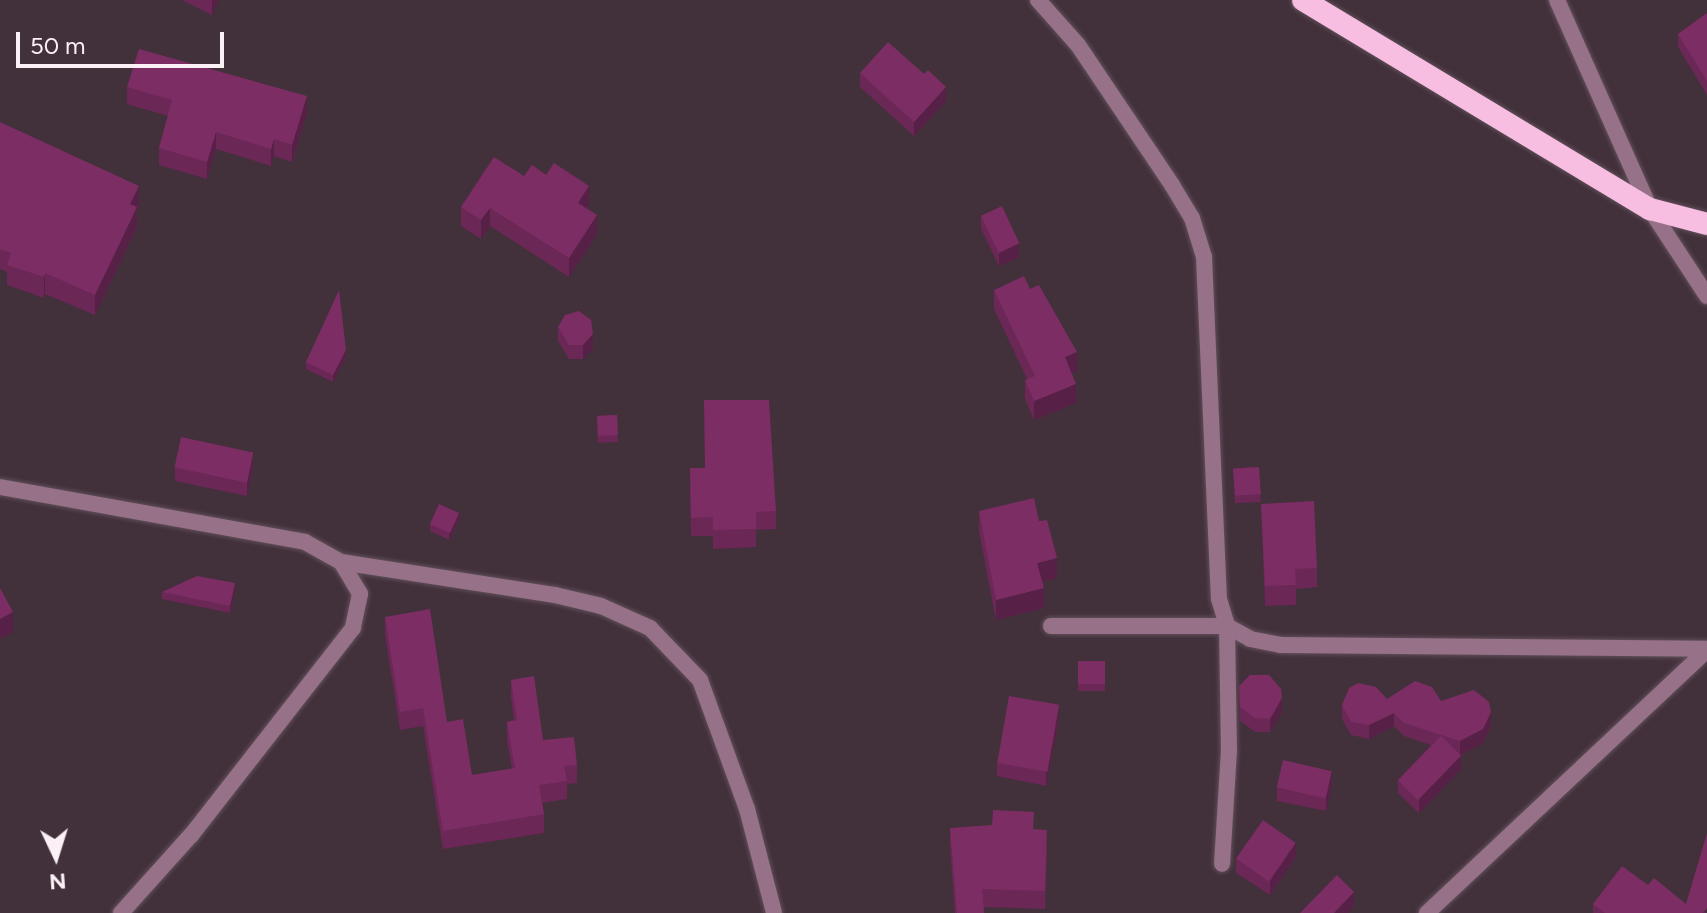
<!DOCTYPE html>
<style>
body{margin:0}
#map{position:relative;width:1707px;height:913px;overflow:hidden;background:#42303b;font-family:Figtree,sans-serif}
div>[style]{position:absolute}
.roads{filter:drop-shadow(0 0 2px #604f59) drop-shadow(0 0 2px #604f59)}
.minor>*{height:16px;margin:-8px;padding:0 8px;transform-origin:8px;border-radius:8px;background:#967188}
.trunk>*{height:22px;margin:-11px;padding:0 11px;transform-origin:11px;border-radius:11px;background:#f8bee2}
.wall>*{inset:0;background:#6b2756;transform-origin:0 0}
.shaded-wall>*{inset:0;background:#572046}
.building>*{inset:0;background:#7c2d64;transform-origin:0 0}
span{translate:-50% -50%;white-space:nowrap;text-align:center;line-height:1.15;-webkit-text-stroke:8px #42303b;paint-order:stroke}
.north{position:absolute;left:16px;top:817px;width:80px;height:80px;-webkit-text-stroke:6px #42303b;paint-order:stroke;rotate:176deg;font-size:22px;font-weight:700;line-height:32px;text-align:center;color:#fcf0f7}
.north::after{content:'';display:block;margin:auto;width:28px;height:36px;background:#fcf0f7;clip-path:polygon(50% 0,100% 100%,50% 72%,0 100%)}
.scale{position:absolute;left:16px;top:32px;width:208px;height:36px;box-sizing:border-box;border:4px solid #fcf0f7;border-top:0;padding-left:10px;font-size:24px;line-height:28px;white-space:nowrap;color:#fcf0f7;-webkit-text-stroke:6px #42303b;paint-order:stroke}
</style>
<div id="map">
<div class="roads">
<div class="minor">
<i style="left:1038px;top:0;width:60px;rotate:48.4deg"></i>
<i style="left:1078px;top:45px;width:169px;rotate:56.1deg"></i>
<i style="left:1172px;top:185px;width:39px;rotate:59deg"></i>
<i style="left:1192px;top:218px;width:41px;rotate:72.9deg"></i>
<i style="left:1204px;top:257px;width:342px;rotate:87.5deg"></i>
<i style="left:1219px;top:599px;width:28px;rotate:73deg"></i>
<i style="left:1227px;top:626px;width:26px;rotate:29deg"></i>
<i style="left:1250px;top:639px;width:31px;rotate:11deg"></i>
<i style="left:1280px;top:645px;width:427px;rotate:0.5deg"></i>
<i style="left:1557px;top:0;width:229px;rotate:66deg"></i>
<i style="left:1650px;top:209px;width:104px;rotate:56.8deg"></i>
<i style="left:0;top:487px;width:310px;rotate:10.2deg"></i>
<i style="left:305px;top:542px;width:41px;rotate:29.1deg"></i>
<i style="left:341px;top:562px;width:37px;rotate:59deg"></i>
<i style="left:360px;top:594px;width:35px;rotate:102deg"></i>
<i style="left:353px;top:628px;width:263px;rotate:128deg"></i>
<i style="left:191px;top:835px;width:105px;rotate:131.9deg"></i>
<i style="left:341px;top:562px;width:217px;rotate:8.8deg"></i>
<i style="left:555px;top:595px;width:47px;rotate:13.4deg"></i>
<i style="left:601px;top:606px;width:54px;rotate:24.2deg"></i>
<i style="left:650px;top:628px;width:72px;rotate:46.1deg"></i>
<i style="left:700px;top:680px;width:137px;rotate:70deg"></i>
<i style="left:747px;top:809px;width:107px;rotate:75.4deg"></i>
<i style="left:1051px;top:626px;width:176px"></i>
<i style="left:1227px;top:626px;width:124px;rotate:89.1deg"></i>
<i style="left:1229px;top:750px;width:114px;rotate:93.5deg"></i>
<i style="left:1427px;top:913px;width:384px;rotate:-43.2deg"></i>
</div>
<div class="trunk">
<i style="left:1303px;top:0;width:405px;rotate:31.1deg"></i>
<i style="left:1650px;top:209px;width:59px;rotate:14.7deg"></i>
</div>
</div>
<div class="wall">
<i style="clip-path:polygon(182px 0,219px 0,212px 15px)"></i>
<i style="clip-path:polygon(1707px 13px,1707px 95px,1678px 47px,1678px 34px)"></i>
<i style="clip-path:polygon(860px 73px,946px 101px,914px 136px,860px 87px)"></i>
<i style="clip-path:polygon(127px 87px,307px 113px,292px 162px,274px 156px,271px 166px,216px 149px,207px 179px,159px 165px,159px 148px,168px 116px,127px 104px)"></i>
<i style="clip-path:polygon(0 122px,139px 206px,137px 211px,137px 227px,95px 315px,45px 294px,44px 298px,7px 285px,7px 272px,0 269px)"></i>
<i style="clip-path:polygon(524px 176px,589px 205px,587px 208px,597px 234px,569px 277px,490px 226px,481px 239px,461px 226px,461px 207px)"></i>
<i style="clip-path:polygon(981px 215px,1019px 257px,999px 266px,981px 229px)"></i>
<i style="clip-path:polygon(1030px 289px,1077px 371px,1072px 373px,1076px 403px,1034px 420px,1025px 399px,1025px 380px,1027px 379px,994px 309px,994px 290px)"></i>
<i style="clip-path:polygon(558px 327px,593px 348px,583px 359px,569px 359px,558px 341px)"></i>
<i style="clip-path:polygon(346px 357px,333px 382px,306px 369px,306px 362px)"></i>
<i style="left:617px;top:415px;width:27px;height:20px;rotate:88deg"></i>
<i style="clip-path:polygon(253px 466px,247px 496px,175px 481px,175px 467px)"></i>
<i style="left:1259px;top:467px;width:35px;height:26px;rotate:87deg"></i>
<i style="clip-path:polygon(690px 486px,776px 511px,776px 529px,756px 530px,756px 547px,713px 549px,713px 536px,691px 536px)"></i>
<i style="clip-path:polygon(1261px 504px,1317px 568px,1317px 587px,1296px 589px,1296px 605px,1265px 606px)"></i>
<i style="clip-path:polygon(979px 511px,1039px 521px,1057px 578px,1042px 582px,1044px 608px,996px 620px,979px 531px)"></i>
<i style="clip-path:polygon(459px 520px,449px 540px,430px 531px,430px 524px)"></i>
<i style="clip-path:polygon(235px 590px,230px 613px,162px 599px,162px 592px)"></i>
<i style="clip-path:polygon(385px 617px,447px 722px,472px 775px,512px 769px,507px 740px,507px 722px,514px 720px,511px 698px,511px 680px,543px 740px,577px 765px,577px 783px,567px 784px,567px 799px,542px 803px,544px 814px,544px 833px,443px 849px,423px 726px,400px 730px,385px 635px)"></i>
<i style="left:1078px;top:661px;width:27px;height:30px"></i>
<i style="clip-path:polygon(1239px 686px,1282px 712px,1270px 732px,1255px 732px,1240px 721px)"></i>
<i style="clip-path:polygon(1387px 699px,1441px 701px,1491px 726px,1483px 743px,1461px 755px,1461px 769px,1419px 813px,1398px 793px,1398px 780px,1431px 745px,1404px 736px,1394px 726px,1369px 739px,1351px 735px,1342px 719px,1342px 705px)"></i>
<i style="clip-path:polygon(1059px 719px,1046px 786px,997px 776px,997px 763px)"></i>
<i style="clip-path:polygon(1332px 785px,1326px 811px,1277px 801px,1277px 787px)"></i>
<i style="clip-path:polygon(950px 828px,1034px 829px,1047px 848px,1045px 909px,984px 907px,984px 913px,955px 913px,950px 846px)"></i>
<i style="clip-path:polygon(1296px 856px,1270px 895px,1236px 873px,1236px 859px)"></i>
<i style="clip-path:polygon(1648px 885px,1686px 904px,1707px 913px,1593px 913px,1593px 904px)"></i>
</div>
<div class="shaded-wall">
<i style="clip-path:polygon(212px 0,219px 0,212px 15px)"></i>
<i style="clip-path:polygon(946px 87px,946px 101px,914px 136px,914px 122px)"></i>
<i style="clip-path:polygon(307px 96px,307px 113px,292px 162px,292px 145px)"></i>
<i style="clip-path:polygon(216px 132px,216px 149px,207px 179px,207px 162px)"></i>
<i style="clip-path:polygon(274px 139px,274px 156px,271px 166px,271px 149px)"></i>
<i style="clip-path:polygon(139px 186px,139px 206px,137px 211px,137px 227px,95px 315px,95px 295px,130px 204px)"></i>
<i style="clip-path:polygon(589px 186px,589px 205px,578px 221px,578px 203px)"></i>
<i style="clip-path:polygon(490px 208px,490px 226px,481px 239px,481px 220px)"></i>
<i style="clip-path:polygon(597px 215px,597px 234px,569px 277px,569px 258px)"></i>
<i style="clip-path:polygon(1019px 243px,1019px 257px,999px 266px,999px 253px)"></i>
<i style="clip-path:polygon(45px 273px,45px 294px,44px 298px,44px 277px)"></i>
<i style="clip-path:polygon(593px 334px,593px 348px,583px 359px,583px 345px)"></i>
<i style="clip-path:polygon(346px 350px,346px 357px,333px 382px,333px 375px)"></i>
<i style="clip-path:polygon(1077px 352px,1077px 371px,1065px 376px,1065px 357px)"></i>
<i style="clip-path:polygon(1076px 384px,1076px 403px,1034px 420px,1034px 401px)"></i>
<i style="clip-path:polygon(253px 452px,253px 466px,247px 496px,247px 482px)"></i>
<i style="clip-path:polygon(459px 513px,459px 520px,449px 540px,449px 533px)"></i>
<i style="clip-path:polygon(1057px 558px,1057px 578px,1037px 583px,1037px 563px)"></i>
<i style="clip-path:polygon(235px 583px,235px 590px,230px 613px,230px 606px)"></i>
<i style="clip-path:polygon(1044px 588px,1044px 608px,996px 620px,996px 600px)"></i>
<i style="clip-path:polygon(13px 612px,13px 632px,0 639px,0 619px)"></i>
<i style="clip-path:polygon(1282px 698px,1282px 712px,1270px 732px,1270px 719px)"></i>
<i style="clip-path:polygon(1059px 705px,1059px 719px,1046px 786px,1046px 772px)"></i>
<i style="clip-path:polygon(1491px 712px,1491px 726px,1483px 743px,1460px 755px,1460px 741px)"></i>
<i style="clip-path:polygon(1394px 713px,1394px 726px,1369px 739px,1369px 725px)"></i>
<i style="clip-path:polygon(1461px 755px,1461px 769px,1419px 813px,1419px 799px)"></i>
<i style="clip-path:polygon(1332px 771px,1332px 785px,1326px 811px,1326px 798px)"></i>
<i style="clip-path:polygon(1296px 843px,1296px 856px,1270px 895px,1270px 881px)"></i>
<i style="clip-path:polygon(1354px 892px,1354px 906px,1348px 913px,1334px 913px)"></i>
</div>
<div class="building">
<i style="clip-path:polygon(1707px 13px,1707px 81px,1678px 34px)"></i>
<i style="clip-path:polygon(888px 42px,924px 74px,928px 70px,946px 87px,914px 122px,860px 73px)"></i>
<i style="clip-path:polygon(139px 49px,307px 96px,292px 145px,274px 139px,271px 149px,216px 132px,207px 162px,159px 148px,172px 100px,127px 87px)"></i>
<i style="clip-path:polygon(0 122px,139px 186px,130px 204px,137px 207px,95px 295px,45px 273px,44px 277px,7px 265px,11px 253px,0 249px)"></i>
<i style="clip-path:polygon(494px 157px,524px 176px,532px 165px,546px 175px,554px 163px,589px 186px,578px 203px,597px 215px,569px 258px,490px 208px,481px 220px,461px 207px)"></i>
<i style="left:1002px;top:206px;width:41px;height:23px;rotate:65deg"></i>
<i style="clip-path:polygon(1024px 276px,1030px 289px,1039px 285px,1077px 352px,1065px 357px,1076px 384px,1034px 401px,1025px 380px,1035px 376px,994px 290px)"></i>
<i style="clip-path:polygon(339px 290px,346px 350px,333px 375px,306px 362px)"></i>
<i style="clip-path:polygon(579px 311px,591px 320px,593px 334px,583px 345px,569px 345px,558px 327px,565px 315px)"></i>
<i style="clip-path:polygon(704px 400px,769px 400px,776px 511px,756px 512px,756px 529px,713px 530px,713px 517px,691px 518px,690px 468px,705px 468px)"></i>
<i style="left:617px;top:415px;width:20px;height:20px;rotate:87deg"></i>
<i style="left:181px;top:437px;width:74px;height:31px;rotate:12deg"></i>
<i style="left:1259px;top:467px;width:27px;height:26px;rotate:86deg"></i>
<i style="clip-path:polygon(1034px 498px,1039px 521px,1047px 520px,1057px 558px,1037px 563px,1044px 588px,996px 600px,979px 511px)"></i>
<i style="clip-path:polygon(1314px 501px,1317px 568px,1295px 569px,1296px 585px,1265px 586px,1261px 504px)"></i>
<i style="left:439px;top:504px;width:22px;height:22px;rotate:24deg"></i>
<i style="clip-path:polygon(197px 576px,235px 583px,230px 606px,162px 592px)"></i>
<i style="clip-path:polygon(0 588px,13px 612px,0 619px)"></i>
<i style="clip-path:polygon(430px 609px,447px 722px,463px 719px,472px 775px,515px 768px,507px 722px,517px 720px,511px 680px,534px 676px,543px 740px,574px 737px,577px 765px,564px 766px,567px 781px,539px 785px,544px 814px,443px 831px,423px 708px,400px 712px,385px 617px)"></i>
<i style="left:1078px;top:661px;width:27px;height:23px"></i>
<i style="clip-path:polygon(1250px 675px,1269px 675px,1281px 689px,1282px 698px,1270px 719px,1255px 718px,1240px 707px,1239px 686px)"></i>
<i style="clip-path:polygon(1415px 681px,1432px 687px,1441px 701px,1474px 690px,1489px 702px,1491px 712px,1483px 729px,1460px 741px,1404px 723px,1394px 713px,1369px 725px,1351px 722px,1342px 705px,1349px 688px,1358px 683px,1376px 687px,1387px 699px)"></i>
<i style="left:1009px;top:696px;width:51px;height:68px;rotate:10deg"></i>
<i style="left:1441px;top:736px;width:28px;height:62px;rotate:44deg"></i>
<i style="left:1283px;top:760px;width:50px;height:28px;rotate:13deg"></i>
<i style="clip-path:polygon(993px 810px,1034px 812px,1033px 829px,1047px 830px,1045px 891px,982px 889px,984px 913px,957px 913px,950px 828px,992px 825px)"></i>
<i style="left:1263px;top:820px;width:40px;height:47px;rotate:35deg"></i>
<i style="clip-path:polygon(1707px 833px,1707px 908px,1703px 913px,1605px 913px,1593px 904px,1622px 866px,1648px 885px,1654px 878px,1686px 904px)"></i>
<i style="clip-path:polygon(1337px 875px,1354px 892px,1334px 913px,1300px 913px)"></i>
</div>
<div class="north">N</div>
<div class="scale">50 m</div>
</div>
